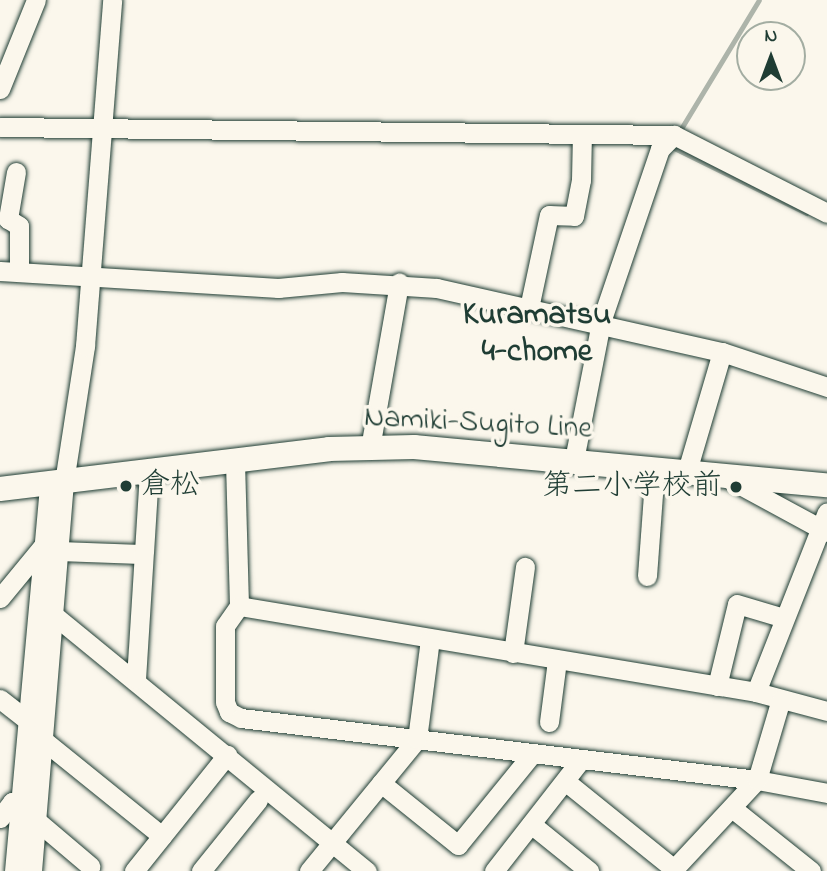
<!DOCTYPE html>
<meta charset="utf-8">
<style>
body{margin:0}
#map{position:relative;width:827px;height:871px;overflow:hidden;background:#fbf7ec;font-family:"Indie Flower","Klee One",sans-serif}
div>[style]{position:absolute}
.stream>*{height:5px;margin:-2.5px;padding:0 2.5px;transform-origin:2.5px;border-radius:2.5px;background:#adb4aa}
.roads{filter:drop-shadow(0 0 2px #1f3d34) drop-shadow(0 0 2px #1f3d34)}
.minor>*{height:19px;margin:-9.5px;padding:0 9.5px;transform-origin:9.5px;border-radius:9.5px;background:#fbf7ec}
.major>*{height:24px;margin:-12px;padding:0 12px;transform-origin:12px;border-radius:12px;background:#fbf7ec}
.dots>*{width:19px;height:19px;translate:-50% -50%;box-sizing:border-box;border:4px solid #fbf7ec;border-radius:50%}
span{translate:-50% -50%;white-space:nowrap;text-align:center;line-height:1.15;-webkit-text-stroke:7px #fbf7ec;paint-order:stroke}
.street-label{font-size:30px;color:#1f3d34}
.poi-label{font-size:30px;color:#1f3d34}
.left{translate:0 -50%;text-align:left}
.right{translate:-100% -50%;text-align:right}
.neighbourhood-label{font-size:32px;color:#1f3d34;font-weight:700}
.north{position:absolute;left:736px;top:21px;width:70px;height:70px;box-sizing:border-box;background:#fbf7ec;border:2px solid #a3ada2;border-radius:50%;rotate:0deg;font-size:19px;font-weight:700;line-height:28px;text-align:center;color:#1f3d34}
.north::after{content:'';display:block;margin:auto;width:24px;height:32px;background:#1f3d34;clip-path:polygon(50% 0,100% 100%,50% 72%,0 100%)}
</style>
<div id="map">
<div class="stream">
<i style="left:679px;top:132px;width:154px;rotate:-58.8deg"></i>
<i style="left:670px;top:146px;width:152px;rotate:26.2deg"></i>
</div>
<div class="roads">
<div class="minor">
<i style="left:0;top:89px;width:96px;rotate:-68deg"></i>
<i style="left:0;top:127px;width:674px;rotate:0.68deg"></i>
<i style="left:674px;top:135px;width:172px;rotate:27deg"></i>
<i style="left:16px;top:172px;width:48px;rotate:99.7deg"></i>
<i style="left:8px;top:219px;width:13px;rotate:32deg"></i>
<i style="left:19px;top:226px;width:44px;rotate:90deg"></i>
<i style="left:0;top:271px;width:279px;rotate:3.5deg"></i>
<i style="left:278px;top:288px;width:64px;rotate:-5.4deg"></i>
<i style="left:342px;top:282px;width:95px;rotate:3.6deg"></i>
<i style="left:437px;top:288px;width:292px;rotate:12.7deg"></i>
<i style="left:722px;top:352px;width:111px;rotate:18.4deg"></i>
<i style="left:529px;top:308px;width:95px;rotate:-77.9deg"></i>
<i style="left:549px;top:215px;width:25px;rotate:2deg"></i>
<i style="left:574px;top:216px;width:37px;rotate:-79deg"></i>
<i style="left:581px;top:180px;width:46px;rotate:-88.8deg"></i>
<i style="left:370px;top:448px;width:168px;rotate:-80deg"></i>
<i style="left:574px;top:460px;width:141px;rotate:-78.9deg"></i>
<i style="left:601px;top:322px;width:183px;rotate:-71.2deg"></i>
<i style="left:660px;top:149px;width:20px;rotate:-45deg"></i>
<i style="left:235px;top:462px;width:144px;rotate:88.4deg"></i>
<i style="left:239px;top:606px;width:524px;rotate:9.44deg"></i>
<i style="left:756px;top:692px;width:73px;rotate:15deg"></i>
<i style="left:687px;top:471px;width:124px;rotate:-73.6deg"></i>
<i style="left:729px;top:479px;width:111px;rotate:28.4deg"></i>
<i style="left:59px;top:551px;width:82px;rotate:2.1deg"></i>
<i style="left:647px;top:576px;width:108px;rotate:-85.8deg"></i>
<i style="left:0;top:598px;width:66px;rotate:-50.5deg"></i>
<i style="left:239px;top:606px;width:24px;rotate:125deg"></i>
<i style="left:225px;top:626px;width:76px;rotate:90deg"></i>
<i style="left:225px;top:702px;width:11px;rotate:68deg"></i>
<i style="left:229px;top:712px;width:13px;rotate:27deg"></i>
<i style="left:241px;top:718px;width:520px;rotate:6.85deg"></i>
<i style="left:757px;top:780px;width:71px;rotate:10.5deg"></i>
<i style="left:55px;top:616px;width:403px;rotate:39.3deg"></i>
<i style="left:513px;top:653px;width:87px;rotate:-82.1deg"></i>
<i style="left:136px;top:679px;width:207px;rotate:-86.4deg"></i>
<i style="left:717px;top:686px;width:84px;rotate:-76.3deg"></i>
<i style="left:737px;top:604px;width:49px;rotate:16.6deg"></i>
<i style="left:756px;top:692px;width:193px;rotate:-68.5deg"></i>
<i style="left:0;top:699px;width:36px;rotate:38deg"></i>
<i style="left:549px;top:722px;width:63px;rotate:-82.6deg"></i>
<i style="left:43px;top:740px;width:153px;rotate:38.9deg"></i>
<i style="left:565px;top:781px;width:140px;rotate:38.9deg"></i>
<i style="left:381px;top:783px;width:99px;rotate:38.8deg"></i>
<i style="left:458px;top:845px;width:117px;rotate:-50.9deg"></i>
<i style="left:732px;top:808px;width:101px;rotate:38.6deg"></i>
<i style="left:0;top:818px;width:20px;rotate:-53deg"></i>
<i style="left:12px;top:802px;width:9px;rotate:13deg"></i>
<i style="left:37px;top:821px;width:70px;rotate:40.3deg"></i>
<i style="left:531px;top:824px;width:75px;rotate:39deg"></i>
<i style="left:14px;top:871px;width:389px;rotate:-84.8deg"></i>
<i style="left:32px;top:871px;width:390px;rotate:-85.3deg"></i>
<i style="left:64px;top:482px;width:138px;rotate:-81.2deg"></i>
<i style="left:85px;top:346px;width:347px;rotate:-85.5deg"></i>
<i style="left:134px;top:871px;width:149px;rotate:-51.3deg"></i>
<i style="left:201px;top:871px;width:91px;rotate:-51.2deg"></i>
<i style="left:309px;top:871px;width:171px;rotate:-50.7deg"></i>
<i style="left:417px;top:739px;width:101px;rotate:-82.6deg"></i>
<i style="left:494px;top:871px;width:140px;rotate:-52deg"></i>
<i style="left:672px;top:871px;width:125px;rotate:-47deg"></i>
<i style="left:757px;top:780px;width:84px;rotate:-73.5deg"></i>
</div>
<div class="major">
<i style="left:0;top:489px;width:331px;rotate:-6.9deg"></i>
<i style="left:329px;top:449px;width:85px;rotate:-1.3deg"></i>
<i style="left:414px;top:447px;width:415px;rotate:5.3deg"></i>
</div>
</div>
<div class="dots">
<i style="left:126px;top:486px;background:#1f3d34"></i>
<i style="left:736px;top:487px;background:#1f3d34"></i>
</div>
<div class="street-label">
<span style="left:478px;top:424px;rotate:3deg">Namiki-Sugito Line</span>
</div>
<div class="poi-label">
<span class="left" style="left:140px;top:486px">倉松</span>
<span class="right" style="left:722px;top:487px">第二小学校前</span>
</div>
<div class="neighbourhood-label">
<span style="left:537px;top:335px">Kuramatsu<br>4-chome</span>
</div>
<div class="north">N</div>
</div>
